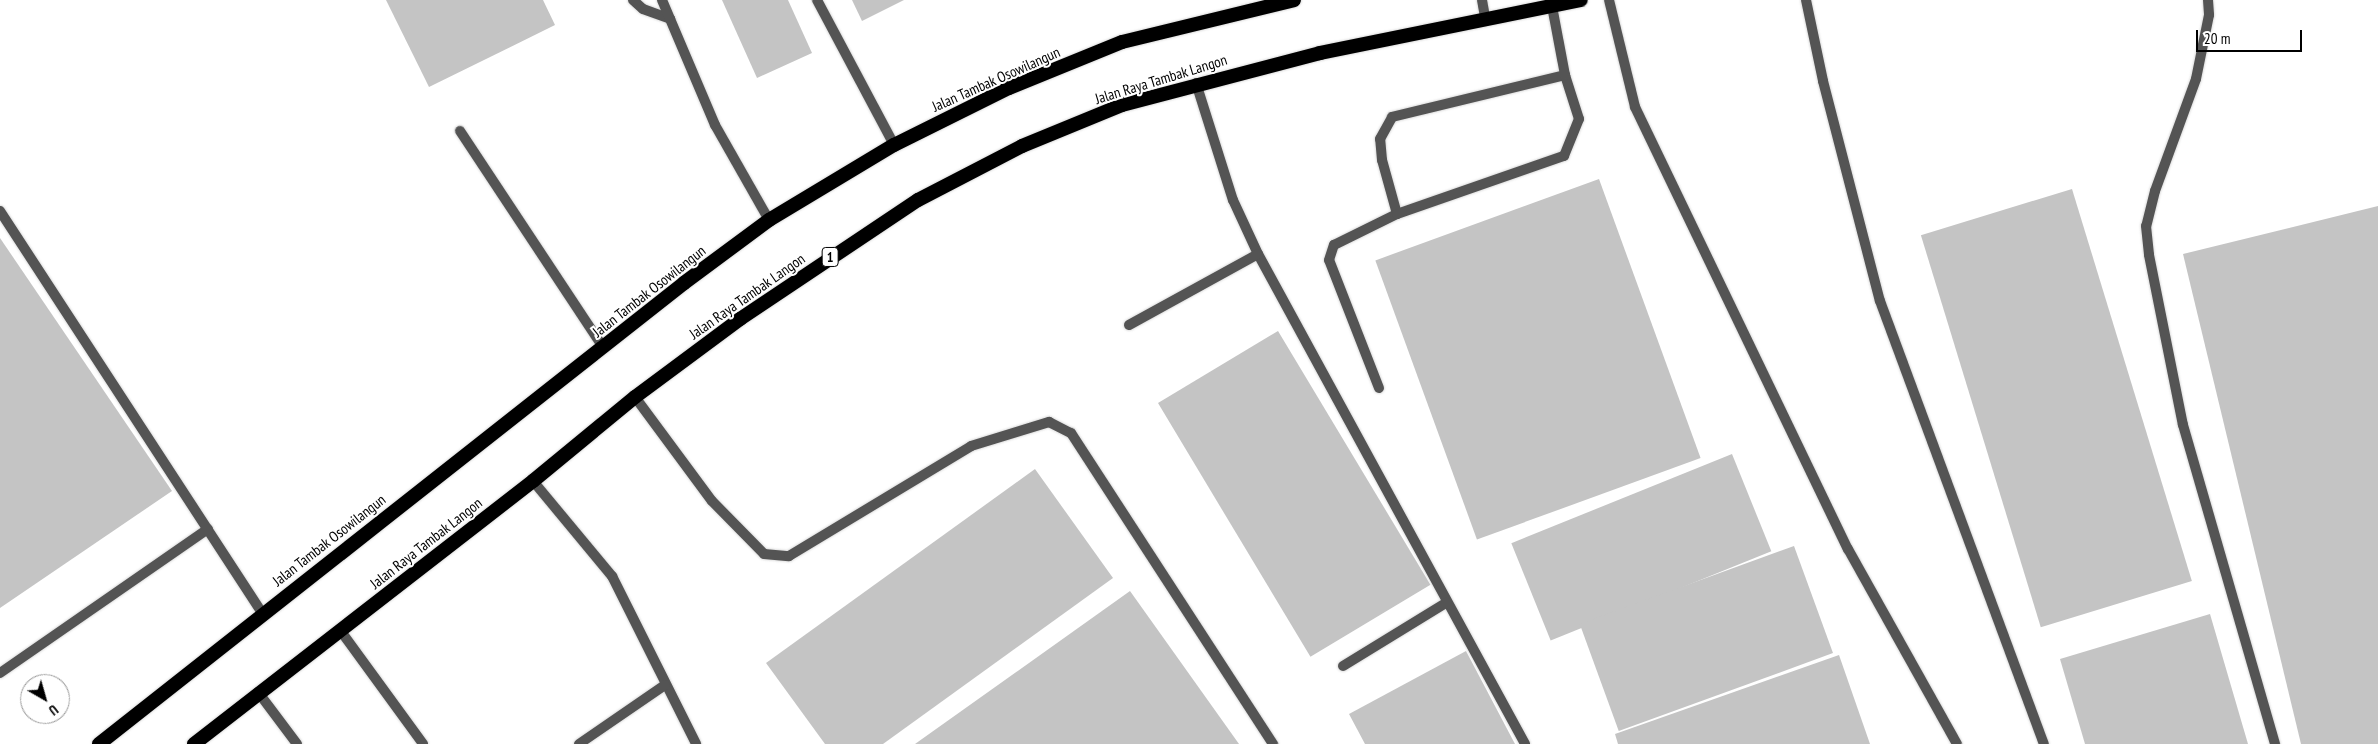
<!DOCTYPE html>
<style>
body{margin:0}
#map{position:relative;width:2378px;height:744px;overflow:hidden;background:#fff;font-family:"PT Sans Narrow",sans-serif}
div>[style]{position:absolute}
.building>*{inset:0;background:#c4c4c4;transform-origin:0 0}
.roads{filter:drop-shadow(0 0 1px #dbdbdb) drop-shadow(0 0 1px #dbdbdb)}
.service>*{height:10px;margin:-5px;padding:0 5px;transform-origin:5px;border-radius:5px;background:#545454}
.trunk>*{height:14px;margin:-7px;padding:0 7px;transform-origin:7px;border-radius:7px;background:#000}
span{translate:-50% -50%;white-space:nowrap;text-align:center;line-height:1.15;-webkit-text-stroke:4px #fff;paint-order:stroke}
.shield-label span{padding:1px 4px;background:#fff;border:1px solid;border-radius:4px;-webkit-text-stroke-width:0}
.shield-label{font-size:14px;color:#000;font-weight:700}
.street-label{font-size:15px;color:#000}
.north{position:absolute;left:20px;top:674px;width:50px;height:50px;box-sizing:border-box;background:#fff;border:1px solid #999;border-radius:50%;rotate:142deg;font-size:14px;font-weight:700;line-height:20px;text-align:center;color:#000}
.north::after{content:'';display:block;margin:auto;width:18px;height:22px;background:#000;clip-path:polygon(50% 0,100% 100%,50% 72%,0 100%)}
.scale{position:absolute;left:2196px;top:30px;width:106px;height:22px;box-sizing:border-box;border:2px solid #000;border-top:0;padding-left:6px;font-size:15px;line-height:18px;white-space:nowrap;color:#000;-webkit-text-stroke:4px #fff;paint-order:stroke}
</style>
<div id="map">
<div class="building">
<i style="clip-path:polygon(386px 0,543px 0,555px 25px,429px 87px)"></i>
<i style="clip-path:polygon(722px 0,788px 0,812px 53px,757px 78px)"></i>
<i style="clip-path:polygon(852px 0,904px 0,862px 21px)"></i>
<i style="left:1599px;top:179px;width:297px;height:238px;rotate:70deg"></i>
<i style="left:2072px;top:189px;width:410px;height:158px;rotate:73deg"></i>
<i style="clip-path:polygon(2378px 206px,2378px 744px,2301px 744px,2183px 254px)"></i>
<i style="clip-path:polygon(0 238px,172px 491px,0 608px)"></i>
<i style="left:1278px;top:331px;width:296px;height:140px;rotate:59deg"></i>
<i style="left:1732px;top:454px;width:105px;height:238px;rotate:68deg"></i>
<i style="clip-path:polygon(1035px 469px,1113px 578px,883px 744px,825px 744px,766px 663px)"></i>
<i style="left:1794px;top:546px;width:114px;height:228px;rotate:70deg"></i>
<i style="clip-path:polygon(1130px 591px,1239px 744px,915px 744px)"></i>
<i style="clip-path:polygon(2210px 614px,2248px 744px,2085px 744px,2060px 659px)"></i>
<i style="clip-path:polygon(1466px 651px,1515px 744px,1365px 744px,1349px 714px)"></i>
<i style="clip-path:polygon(1839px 655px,1870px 744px,1618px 744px,1615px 734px)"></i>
</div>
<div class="roads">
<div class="service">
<i style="left:633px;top:0;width:13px;rotate:42deg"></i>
<i style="left:643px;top:9px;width:29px;rotate:20deg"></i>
<i style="left:662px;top:0;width:136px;rotate:67deg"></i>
<i style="left:715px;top:125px;width:109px;rotate:60.4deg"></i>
<i style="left:817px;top:0;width:164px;rotate:62deg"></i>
<i style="left:1482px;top:0;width:17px;rotate:80deg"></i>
<i style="left:1609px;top:0;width:110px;rotate:76.3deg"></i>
<i style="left:1635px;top:107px;width:491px;rotate:64.3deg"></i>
<i style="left:1848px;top:549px;width:223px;rotate:60.8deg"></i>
<i style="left:1806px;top:0;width:83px;rotate:78.1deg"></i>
<i style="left:1823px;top:81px;width:227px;rotate:75.5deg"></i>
<i style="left:1880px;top:301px;width:472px;rotate:69.7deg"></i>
<i style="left:2208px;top:0;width:15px;rotate:86deg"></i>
<i style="left:2209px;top:15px;width:65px;rotate:101.5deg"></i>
<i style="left:2196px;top:79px;width:119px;rotate:110.1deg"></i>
<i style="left:2155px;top:191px;width:36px;rotate:104deg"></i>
<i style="left:2146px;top:226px;width:29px;rotate:84deg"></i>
<i style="left:2149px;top:255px;width:173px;rotate:78.7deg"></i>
<i style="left:2183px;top:425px;width:332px;rotate:73.9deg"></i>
<i style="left:1196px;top:83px;width:123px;rotate:72.5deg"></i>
<i style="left:1233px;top:200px;width:60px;rotate:65.2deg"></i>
<i style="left:1258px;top:254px;width:558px;rotate:61.41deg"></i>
<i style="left:460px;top:131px;width:259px;rotate:56.5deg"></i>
<i style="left:0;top:211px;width:480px;rotate:56.9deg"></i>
<i style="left:1397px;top:214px;width:56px;rotate:-105.5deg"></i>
<i style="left:1382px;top:160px;width:21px;rotate:-95deg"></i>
<i style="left:1380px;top:139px;width:25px;rotate:-61deg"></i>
<i style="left:1392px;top:117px;width:178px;rotate:-13.6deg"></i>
<i style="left:1129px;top:325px;width:147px;rotate:-28.8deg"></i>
<i style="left:1379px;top:388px;width:137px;rotate:-111.3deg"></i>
<i style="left:1329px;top:260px;width:16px;rotate:-72deg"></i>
<i style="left:1334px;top:245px;width:70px;rotate:-26.2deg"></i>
<i style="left:1397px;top:214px;width:177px;rotate:-19.2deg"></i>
<i style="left:1564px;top:156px;width:40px;rotate:-68deg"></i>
<i style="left:1579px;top:119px;width:46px;rotate:-107.7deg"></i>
<i style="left:1565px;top:75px;width:75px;rotate:-100.7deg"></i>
<i style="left:635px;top:397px;width:129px;rotate:53.5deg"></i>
<i style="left:712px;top:501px;width:74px;rotate:45.5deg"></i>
<i style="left:764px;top:554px;width:25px;rotate:5deg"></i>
<i style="left:789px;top:556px;width:213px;rotate:-31.1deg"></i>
<i style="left:971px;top:446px;width:82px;rotate:-17.1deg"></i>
<i style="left:1049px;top:422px;width:25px;rotate:27deg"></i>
<i style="left:1071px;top:433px;width:371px;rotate:57deg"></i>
<i style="left:533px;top:481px;width:124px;rotate:50.3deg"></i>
<i style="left:612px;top:576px;width:188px;rotate:63.4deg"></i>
<i style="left:340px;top:630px;width:141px;rotate:53.9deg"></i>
<i style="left:1343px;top:666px;width:121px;rotate:-31.5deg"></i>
<i style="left:0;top:673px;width:253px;rotate:-34.7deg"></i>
<i style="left:258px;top:692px;width:65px;rotate:53.1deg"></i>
<i style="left:579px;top:744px;width:104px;rotate:-34.5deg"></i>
</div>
<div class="trunk">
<i style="left:99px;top:744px;width:745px;rotate:-38.24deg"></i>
<i style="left:684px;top:283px;width:106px;rotate:-36.5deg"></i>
<i style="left:769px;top:220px;width:146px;rotate:-31deg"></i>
<i style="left:894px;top:145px;width:128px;rotate:-26.4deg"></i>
<i style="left:1009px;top:88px;width:122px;rotate:-22.2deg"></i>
<i style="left:1122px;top:42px;width:177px;rotate:-13.7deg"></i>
<i style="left:194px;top:744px;width:429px;rotate:-37.8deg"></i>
<i style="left:533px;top:481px;width:132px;rotate:-39.5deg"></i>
<i style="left:635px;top:397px;width:131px;rotate:-36.6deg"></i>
<i style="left:740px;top:319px;width:214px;rotate:-33.8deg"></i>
<i style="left:918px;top:200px;width:117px;rotate:-27.4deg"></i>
<i style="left:1022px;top:146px;width:108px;rotate:-22.3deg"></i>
<i style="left:1122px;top:105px;width:205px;rotate:-14.7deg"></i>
<i style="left:1320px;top:53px;width:266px;rotate:-11.5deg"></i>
</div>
</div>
<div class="shield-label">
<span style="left:830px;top:257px">1</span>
</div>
<div class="street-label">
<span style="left:996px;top:79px;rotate:-24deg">Jalan Tambak Osowilangun</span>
<span style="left:1161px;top:79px;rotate:-17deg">Jalan Raya Tambak Langon</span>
<span style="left:649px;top:291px;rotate:-38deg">Jalan Tambak Osowilangun</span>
<span style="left:747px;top:296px;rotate:-35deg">Jalan Raya Tambak Langon</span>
<span style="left:329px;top:540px;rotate:-38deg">Jalan Tambak Osowilangun</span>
<span style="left:426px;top:543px;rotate:-38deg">Jalan Raya Tambak Langon</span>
</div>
<div class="north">U</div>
<div class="scale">20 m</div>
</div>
